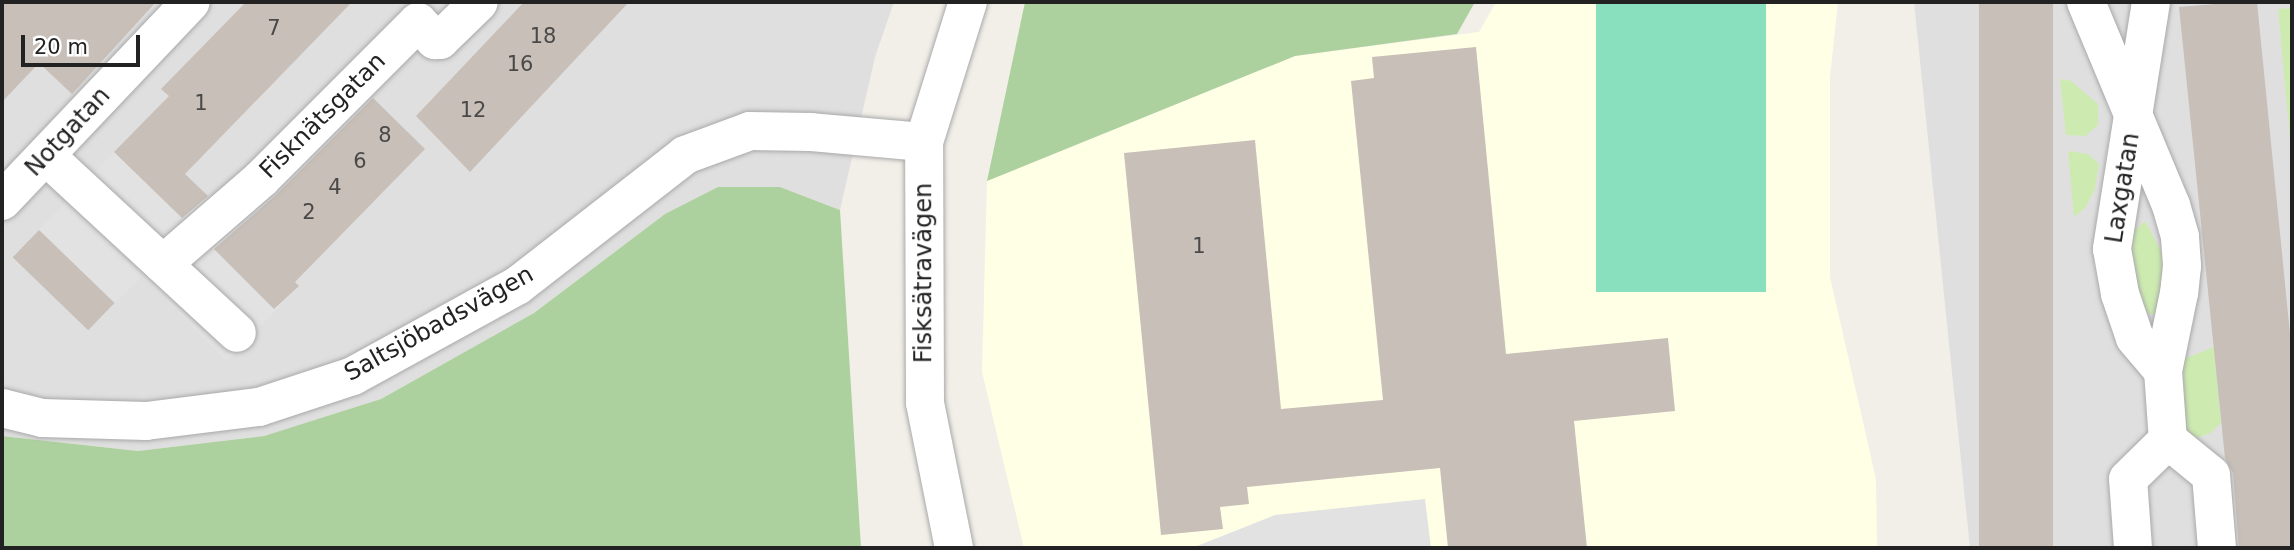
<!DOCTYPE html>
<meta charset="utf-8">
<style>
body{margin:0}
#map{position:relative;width:2294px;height:550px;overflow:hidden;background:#f2efe9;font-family:"DejaVu Sans",sans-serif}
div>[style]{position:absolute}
.residential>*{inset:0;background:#e0dfdf}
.education>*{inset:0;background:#ffffe5}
.grass>*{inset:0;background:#cdebb0}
.forest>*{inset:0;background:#add19e}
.pitch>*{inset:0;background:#88e0be;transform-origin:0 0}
.parking>*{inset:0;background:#e2e2e2}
.building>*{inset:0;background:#c7bfb8;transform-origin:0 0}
.roads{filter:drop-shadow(0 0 2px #a9a9a9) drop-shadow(0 0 2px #a9a9a9)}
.minor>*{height:38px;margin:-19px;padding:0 19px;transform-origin:19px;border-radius:19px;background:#fff}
span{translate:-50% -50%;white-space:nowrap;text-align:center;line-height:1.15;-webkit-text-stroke:5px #fff;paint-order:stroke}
.number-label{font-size:21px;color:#4b4948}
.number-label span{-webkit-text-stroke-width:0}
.street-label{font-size:24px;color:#222}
.frame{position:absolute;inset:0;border:4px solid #222;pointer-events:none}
.scale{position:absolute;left:21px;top:35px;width:119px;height:32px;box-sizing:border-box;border:4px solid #222;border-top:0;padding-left:9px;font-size:21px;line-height:24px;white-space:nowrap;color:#222;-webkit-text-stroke:5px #fff;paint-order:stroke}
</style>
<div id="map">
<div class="residential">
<i style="clip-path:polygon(2px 2px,894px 2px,875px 57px,840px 210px,780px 187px,665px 214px,534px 313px,381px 399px,264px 436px,138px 451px,2px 436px)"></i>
<i style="clip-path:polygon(1914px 2px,2292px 2px,2292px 548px,1970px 548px)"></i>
</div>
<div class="education">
<i style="clip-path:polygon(1496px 2px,1838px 2px,1830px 77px,1830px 277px,1876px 479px,1877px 548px,1024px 548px,982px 372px,987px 181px,1295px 56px,1479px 32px)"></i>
</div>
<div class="grass">
<i style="clip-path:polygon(2292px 8px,2292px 161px,2278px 9px)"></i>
<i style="clip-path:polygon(2060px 79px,2071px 81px,2098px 104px,2098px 125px,2085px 136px,2066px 135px)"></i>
<i style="clip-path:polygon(2068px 151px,2088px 154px,2099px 164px,2095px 189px,2085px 208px,2074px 217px)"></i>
<i style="clip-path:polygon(2145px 221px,2167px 262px,2158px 314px,2148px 314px,2139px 304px,2128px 255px,2134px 231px)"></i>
<i style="clip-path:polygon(2214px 347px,2221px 423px,2209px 434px,2195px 438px,2178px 432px,2174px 363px)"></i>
</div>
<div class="forest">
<i style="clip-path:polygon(1025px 2px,1475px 2px,1457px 34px,1295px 56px,987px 181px)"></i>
<i style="clip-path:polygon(718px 187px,780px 187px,840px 210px,861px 548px,2px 548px,2px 436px,138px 451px,264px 436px,381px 399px,534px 313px,665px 214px)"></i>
</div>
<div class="pitch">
<i style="left:1596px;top:2px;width:170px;height:290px"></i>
</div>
<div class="parking">
<i style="clip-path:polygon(138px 128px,299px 286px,227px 361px,141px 277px,88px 330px,12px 257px)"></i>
<i style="clip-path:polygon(1425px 499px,1431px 548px,1192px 548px,1275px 515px)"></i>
</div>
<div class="building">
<i style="clip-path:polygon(2px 2px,156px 2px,72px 94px,39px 63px,2px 102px)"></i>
<i style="clip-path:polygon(246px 2px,352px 2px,185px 174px,208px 196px,182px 218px,114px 152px,169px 96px,161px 89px)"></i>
<i style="clip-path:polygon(524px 2px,629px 2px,470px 172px,416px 116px)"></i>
<i style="left:1979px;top:2px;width:74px;height:549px"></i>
<i style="clip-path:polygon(2240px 2px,2257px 2px,2292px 354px,2292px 548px,2239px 548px,2233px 473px,2225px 458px,2179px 7px)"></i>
<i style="clip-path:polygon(1476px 47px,1506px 354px,1668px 338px,1675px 411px,1574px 421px,1587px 548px,1448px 548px,1440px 468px,1247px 487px,1249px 504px,1220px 507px,1223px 529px,1161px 535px,1124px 153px,1255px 140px,1281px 409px,1383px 400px,1351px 81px,1374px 78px,1372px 57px)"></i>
<i style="clip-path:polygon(373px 98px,425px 149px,295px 282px,299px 286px,274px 309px,214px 249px,276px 195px)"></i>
<i style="left:39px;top:230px;width:105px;height:38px;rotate:44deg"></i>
</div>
<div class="roads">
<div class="minor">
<i style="left:2086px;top:2px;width:220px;rotate:67.3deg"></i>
<i style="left:2171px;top:205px;width:33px;rotate:74deg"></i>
<i style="left:2180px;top:237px;width:29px;rotate:86deg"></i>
<i style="left:2182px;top:266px;width:27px;rotate:96deg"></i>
<i style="left:2179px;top:293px;width:80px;rotate:101.6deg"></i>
<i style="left:2163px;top:371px;width:69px;rotate:85.9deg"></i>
<i style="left:2151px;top:2px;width:250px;rotate:99deg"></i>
<i style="left:2112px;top:249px;width:46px;rotate:79.9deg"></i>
<i style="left:2120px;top:294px;width:46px;rotate:71.2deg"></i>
<i style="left:2135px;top:338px;width:43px;rotate:49.7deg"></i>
<i style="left:46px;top:156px;width:260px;rotate:42.8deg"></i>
<i style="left:2px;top:201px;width:274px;rotate:-46.5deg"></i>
<i style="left:163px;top:264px;width:130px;rotate:-40.9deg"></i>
<i style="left:261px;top:179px;width:222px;rotate:-45deg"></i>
<i style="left:418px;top:22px;width:25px;rotate:47deg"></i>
<i style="left:435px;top:40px;width:5px"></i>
<i style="left:440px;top:40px;width:54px;rotate:-44.3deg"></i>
<i style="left:2px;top:408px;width:41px;rotate:14deg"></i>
<i style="left:42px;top:418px;width:104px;rotate:1.7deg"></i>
<i style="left:146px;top:421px;width:114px;rotate:-7.1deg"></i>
<i style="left:259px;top:407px;width:99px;rotate:-18.3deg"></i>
<i style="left:353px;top:376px;width:187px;rotate:-28.8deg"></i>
<i style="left:517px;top:286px;width:213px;rotate:-37.9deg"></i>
<i style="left:685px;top:155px;width:69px;rotate:-20.3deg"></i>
<i style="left:750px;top:131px;width:61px;rotate:0.9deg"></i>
<i style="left:811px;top:132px;width:113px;rotate:5.1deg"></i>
<i style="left:954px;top:548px;width:148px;rotate:-101.3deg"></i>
<i style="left:925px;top:403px;width:261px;rotate:-90.2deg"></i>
<i style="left:924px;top:142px;width:147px;rotate:-72.6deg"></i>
<i style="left:2133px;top:548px;width:69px;rotate:-94.1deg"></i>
<i style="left:2128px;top:479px;width:56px;rotate:-44.3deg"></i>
<i style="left:2168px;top:440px;width:55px;rotate:39.1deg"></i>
<i style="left:2211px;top:475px;width:73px;rotate:85.3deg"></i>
</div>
</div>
<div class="number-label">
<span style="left:274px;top:28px">7</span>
<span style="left:543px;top:36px">18</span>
<span style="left:520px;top:64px">16</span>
<span style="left:201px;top:103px">1</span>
<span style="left:473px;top:110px">12</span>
<span style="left:385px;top:135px">8</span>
<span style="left:360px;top:161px">6</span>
<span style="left:335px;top:187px">4</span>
<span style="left:309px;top:212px">2</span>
<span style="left:1199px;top:246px">1</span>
</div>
<div class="street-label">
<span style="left:323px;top:116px;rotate:-45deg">Fisknätsgatan</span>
<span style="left:68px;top:132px;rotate:-47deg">Notgatan</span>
<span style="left:2123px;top:188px;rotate:-81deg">Laxgatan</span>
<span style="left:924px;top:273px;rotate:-90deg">Fisksätravägen</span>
<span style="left:439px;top:324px;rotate:-29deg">Saltsjöbadsvägen</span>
</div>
<div class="frame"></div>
<div class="scale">20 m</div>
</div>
